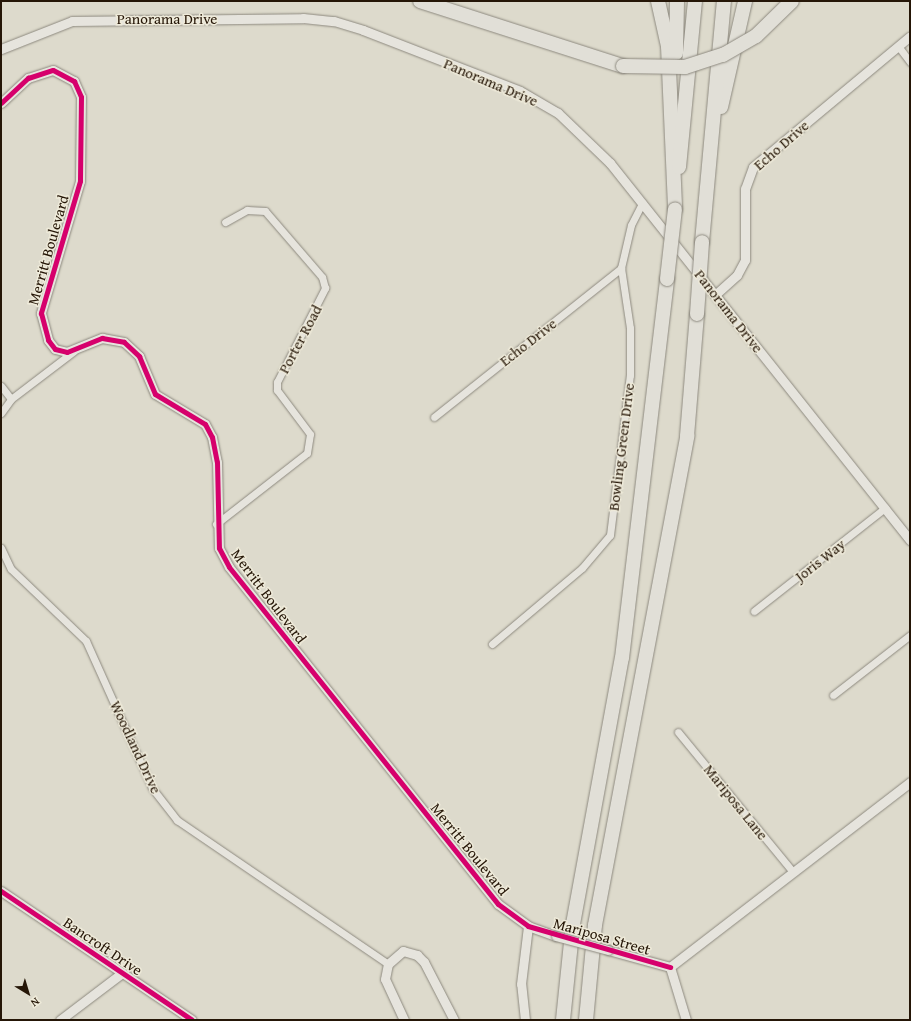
<!DOCTYPE html>
<style>
body{margin:0}
#map{position:relative;width:911px;height:1021px;overflow:hidden;background:#dddacc;font-family:"Gentium Book Plus",serif}
div>[style]{position:absolute}
.roads{filter:drop-shadow(0 0 1px #8d897f) drop-shadow(0 0 1px #8d897f)}
.minor>*{height:7px;margin:-3.5px;padding:0 3.5px;transform-origin:3.5px;border-radius:3.5px;background:#e6e4dd}
.tertiary>*{height:9px;margin:-4.5px;padding:0 4.5px;transform-origin:4.5px;border-radius:4.5px;background:#e6e4dd}
.motorway>*{height:14px;margin:-7px;padding:0 7px;transform-origin:7px;border-radius:7px;background:#e1dfd7}
.bridges{filter:drop-shadow(0 0 1px #8d897f) drop-shadow(0 0 1px #8d897f)}
.tertiary-bridge>*{height:9px;margin:-4.5px;padding:0 4.5px;transform-origin:4.5px;border-radius:4.5px;background:#e6e4dd}
.motorway-bridge>*{height:14px;margin:-7px;padding:0 7px;transform-origin:7px;border-radius:7px;background:#e1dfd7}
.cycleway>*{height:5px;margin:-2.5px;padding:0 2.5px;transform-origin:2.5px;border-radius:2.5px;background:#d6006c}
span{translate:-50% -50%;white-space:nowrap;text-align:center;line-height:1.15;-webkit-text-stroke:3px #eeead9;paint-order:stroke}
.street-label{font-size:15px;color:#251607}
.frame{position:absolute;inset:0;border:2px solid #251607;pointer-events:none}
.north{position:absolute;left:8px;top:973px;width:40px;height:40px;-webkit-text-stroke:3px #eeead9;paint-order:stroke;rotate:142deg;font-size:11px;font-weight:700;line-height:16px;text-align:center;color:#251607}
.north::after{content:'';display:block;margin:auto;width:14px;height:18px;background:#251607;clip-path:polygon(50% 0,100% 100%,50% 72%,0 100%)}
</style>
<div id="map">
<div class="roads">
<div class="minor">
<i style="left:898px;top:46px;width:20px;rotate:53deg"></i>
<i style="left:1px;top:386px;width:16px;rotate:52deg"></i>
<i style="left:1px;top:413px;width:17px;rotate:-54deg"></i>
<i style="left:11px;top:399px;width:79px;rotate:-37.3deg"></i>
<i style="left:434px;top:417px;width:239px;rotate:-38.5deg"></i>
<i style="left:216px;top:524px;width:115px;rotate:-38deg"></i>
<i style="left:307px;top:453px;width:19px;rotate:-81deg"></i>
<i style="left:310px;top:434px;width:55px;rotate:-126.9deg"></i>
<i style="left:277px;top:390px;width:8px;rotate:-90deg"></i>
<i style="left:277px;top:382px;width:106px;rotate:-62.9deg"></i>
<i style="left:325px;top:288px;width:11px;rotate:-105deg"></i>
<i style="left:322px;top:277px;width:87px;rotate:-130.8deg"></i>
<i style="left:265px;top:211px;width:18px;rotate:-177deg"></i>
<i style="left:247px;top:210px;width:25px;rotate:151deg"></i>
<i style="left:1px;top:548px;width:23px;rotate:65deg"></i>
<i style="left:11px;top:569px;width:104px;rotate:43.8deg"></i>
<i style="left:86px;top:641px;width:161px;rotate:65.8deg"></i>
<i style="left:152px;top:788px;width:41px;rotate:52deg"></i>
<i style="left:177px;top:820px;width:255px;rotate:34.3deg"></i>
<i style="left:754px;top:611px;width:167px;rotate:-38.2deg"></i>
<i style="left:492px;top:644px;width:118px;rotate:-40.2deg"></i>
<i style="left:582px;top:568px;width:43px;rotate:-49.7deg"></i>
<i style="left:610px;top:535px;width:161px;rotate:-82.9deg"></i>
<i style="left:630px;top:375px;width:47px;rotate:-90deg"></i>
<i style="left:630px;top:328px;width:61px;rotate:-98.5deg"></i>
<i style="left:621px;top:268px;width:44px;rotate:-76.9deg"></i>
<i style="left:631px;top:225px;width:25px;rotate:-63deg"></i>
<i style="left:833px;top:695px;width:98px;rotate:-37.9deg"></i>
<i style="left:678px;top:732px;width:181px;rotate:50.6deg"></i>
</div>
<div class="tertiary">
<i style="left:1px;top:49px;width:76px;rotate:-21.5deg"></i>
<i style="left:72px;top:21px;width:231px;rotate:-0.7deg"></i>
<i style="left:303px;top:18px;width:31px;rotate:6deg"></i>
<i style="left:334px;top:21px;width:30px;rotate:17deg"></i>
<i style="left:363px;top:30px;width:168px;rotate:21.2deg"></i>
<i style="left:520px;top:91px;width:44px;rotate:30.1deg"></i>
<i style="left:558px;top:113px;width:72px;rotate:43.9deg"></i>
<i style="left:610px;top:163px;width:482px;rotate:51.5deg"></i>
<i style="left:1px;top:103px;width:37px;rotate:-43deg"></i>
<i style="left:28px;top:78px;width:26px;rotate:-18deg"></i>
<i style="left:53px;top:70px;width:24px;rotate:28deg"></i>
<i style="left:74px;top:81px;width:17px;rotate:66deg"></i>
<i style="left:81px;top:97px;width:84px;rotate:90.7deg"></i>
<i style="left:80px;top:181px;width:138px;rotate:106.5deg"></i>
<i style="left:41px;top:313px;width:28px;rotate:75deg"></i>
<i style="left:48px;top:340px;width:11px;rotate:52deg"></i>
<i style="left:55px;top:349px;width:12px;rotate:14deg"></i>
<i style="left:67px;top:352px;width:38px;rotate:-22deg"></i>
<i style="left:102px;top:338px;width:22px;rotate:10deg"></i>
<i style="left:124px;top:342px;width:21px;rotate:43deg"></i>
<i style="left:139px;top:356px;width:41px;rotate:67.2deg"></i>
<i style="left:155px;top:394px;width:58px;rotate:31deg"></i>
<i style="left:205px;top:424px;width:15px;rotate:62deg"></i>
<i style="left:212px;top:437px;width:25px;rotate:79deg"></i>
<i style="left:217px;top:462px;width:86px;rotate:88.7deg"></i>
<i style="left:219px;top:548px;width:21px;rotate:62deg"></i>
<i style="left:229px;top:567px;width:431px;rotate:51.4deg"></i>
<i style="left:498px;top:904px;width:37px;rotate:36deg"></i>
<i style="left:528px;top:926px;width:30px;rotate:20deg"></i>
<i style="left:716px;top:294px;width:28px;rotate:-42deg"></i>
<i style="left:737px;top:275px;width:17px;rotate:-62deg"></i>
<i style="left:745px;top:260px;width:71px;rotate:-90deg"></i>
<i style="left:745px;top:189px;width:23px;rotate:-70deg"></i>
<i style="left:753px;top:167px;width:204px;rotate:-39.8deg"></i>
<i style="left:1px;top:891px;width:230px;rotate:34deg"></i>
<i style="left:608px;top:950px;width:64px;rotate:15.3deg"></i>
<i style="left:670px;top:967px;width:303px;rotate:-37.6deg"></i>
<i style="left:670px;top:967px;width:55px;rotate:73.2deg"></i>
<i style="left:60px;top:1020px;width:78px;rotate:-37.2deg"></i>
<i style="left:404px;top:1020px;width:45px;rotate:-114.9deg"></i>
<i style="left:385px;top:979px;width:15px;rotate:-79deg"></i>
<i style="left:388px;top:964px;width:20px;rotate:-41deg"></i>
<i style="left:403px;top:951px;width:15px;rotate:16deg"></i>
<i style="left:417px;top:955px;width:10px;rotate:45deg"></i>
<i style="left:424px;top:962px;width:65px;rotate:62.7deg"></i>
<i style="left:525px;top:1020px;width:36px;rotate:-96deg"></i>
<i style="left:521px;top:984px;width:58px;rotate:-83.1deg"></i>
</div>
<div class="motorway">
<i style="left:420px;top:1px;width:213px;rotate:17.8deg"></i>
<i style="left:658px;top:1px;width:46px;rotate:77.5deg"></i>
<i style="left:668px;top:46px;width:163px;rotate:87.5deg"></i>
<i style="left:676px;top:53px;width:52px;rotate:-88.9deg"></i>
<i style="left:721px;top:107px;width:109px;rotate:-77.2deg"></i>
<i style="left:679px;top:167px;width:167px;rotate:-84.5deg"></i>
<i style="left:702px;top:242px;width:242px;rotate:-84.8deg"></i>
<i style="left:563px;top:1020px;width:97px;rotate:-84.1deg"></i>
<i style="left:573px;top:924px;width:270px;rotate:-79.6deg"></i>
<i style="left:622px;top:658px;width:382px;rotate:-83.2deg"></i>
<i style="left:586px;top:1020px;width:95px;rotate:-84.6deg"></i>
<i style="left:595px;top:925px;width:498px;rotate:-79.3deg"></i>
<i style="left:687px;top:436px;width:122px;rotate:-85.3deg"></i>
</div>
</div>
<div class="bridges">
<div class="tertiary-bridge">
<i style="left:556px;top:936px;width:54px;rotate:15.1deg"></i>
</div>
<div class="motorway-bridge">
<i style="left:623px;top:66px;width:62px;rotate:0.9deg"></i>
<i style="left:685px;top:67px;width:40px;rotate:-18deg"></i>
<i style="left:723px;top:55px;width:38px;rotate:-30deg"></i>
<i style="left:756px;top:36px;width:50px;rotate:-44.2deg"></i>
<i style="left:667px;top:279px;width:70px;rotate:-83.5deg"></i>
<i style="left:697px;top:314px;width:72px;rotate:-86deg"></i>
</div>
</div>
<div class="cycleway">
<i style="left:1px;top:103px;width:37px;rotate:-43deg"></i>
<i style="left:28px;top:78px;width:26px;rotate:-18deg"></i>
<i style="left:53px;top:70px;width:24px;rotate:28deg"></i>
<i style="left:74px;top:81px;width:17px;rotate:66deg"></i>
<i style="left:81px;top:97px;width:84px;rotate:90.7deg"></i>
<i style="left:80px;top:181px;width:138px;rotate:106.5deg"></i>
<i style="left:41px;top:313px;width:28px;rotate:75deg"></i>
<i style="left:48px;top:340px;width:11px;rotate:52deg"></i>
<i style="left:55px;top:349px;width:12px;rotate:14deg"></i>
<i style="left:67px;top:352px;width:38px;rotate:-22deg"></i>
<i style="left:102px;top:338px;width:22px;rotate:10deg"></i>
<i style="left:124px;top:342px;width:21px;rotate:43deg"></i>
<i style="left:139px;top:356px;width:41px;rotate:67.2deg"></i>
<i style="left:155px;top:394px;width:58px;rotate:31deg"></i>
<i style="left:205px;top:424px;width:15px;rotate:62deg"></i>
<i style="left:212px;top:437px;width:25px;rotate:79deg"></i>
<i style="left:217px;top:462px;width:86px;rotate:88.7deg"></i>
<i style="left:219px;top:548px;width:21px;rotate:62deg"></i>
<i style="left:229px;top:567px;width:431px;rotate:51.4deg"></i>
<i style="left:498px;top:904px;width:37px;rotate:36deg"></i>
<i style="left:528px;top:926px;width:148px;rotate:16.1deg"></i>
<i style="left:1px;top:891px;width:230px;rotate:34deg"></i>
</div>
<div class="street-label">
<span style="left:167px;top:19px">Panorama Drive</span>
<span style="left:491px;top:82px;rotate:23deg">Panorama Drive</span>
<span style="left:781px;top:145px;rotate:-41deg">Echo Drive</span>
<span style="left:48px;top:250px;rotate:-74deg">Merritt Boulevard</span>
<span style="left:729px;top:311px;rotate:52deg">Panorama Drive</span>
<span style="left:300px;top:339px;rotate:-62deg">Porter Road</span>
<span style="left:528px;top:342px;rotate:-38deg">Echo Drive</span>
<span style="left:621px;top:447px;rotate:-83deg">Bowling Green Drive</span>
<span style="left:820px;top:560px;rotate:-38deg">Joris Way</span>
<span style="left:269px;top:596px;rotate:53deg">Merritt Boulevard</span>
<span style="left:136px;top:747px;rotate:65deg">Woodland Drive</span>
<span style="left:736px;top:802px;rotate:51deg">Mariposa Lane</span>
<span style="left:470px;top:849px;rotate:51deg">Merritt Boulevard</span>
<span style="left:602px;top:936px;rotate:16deg">Mariposa Street</span>
<span style="left:103px;top:946px;rotate:34deg">Bancroft Drive</span>
</div>
<div class="frame"></div>
<div class="north">N</div>
</div>
